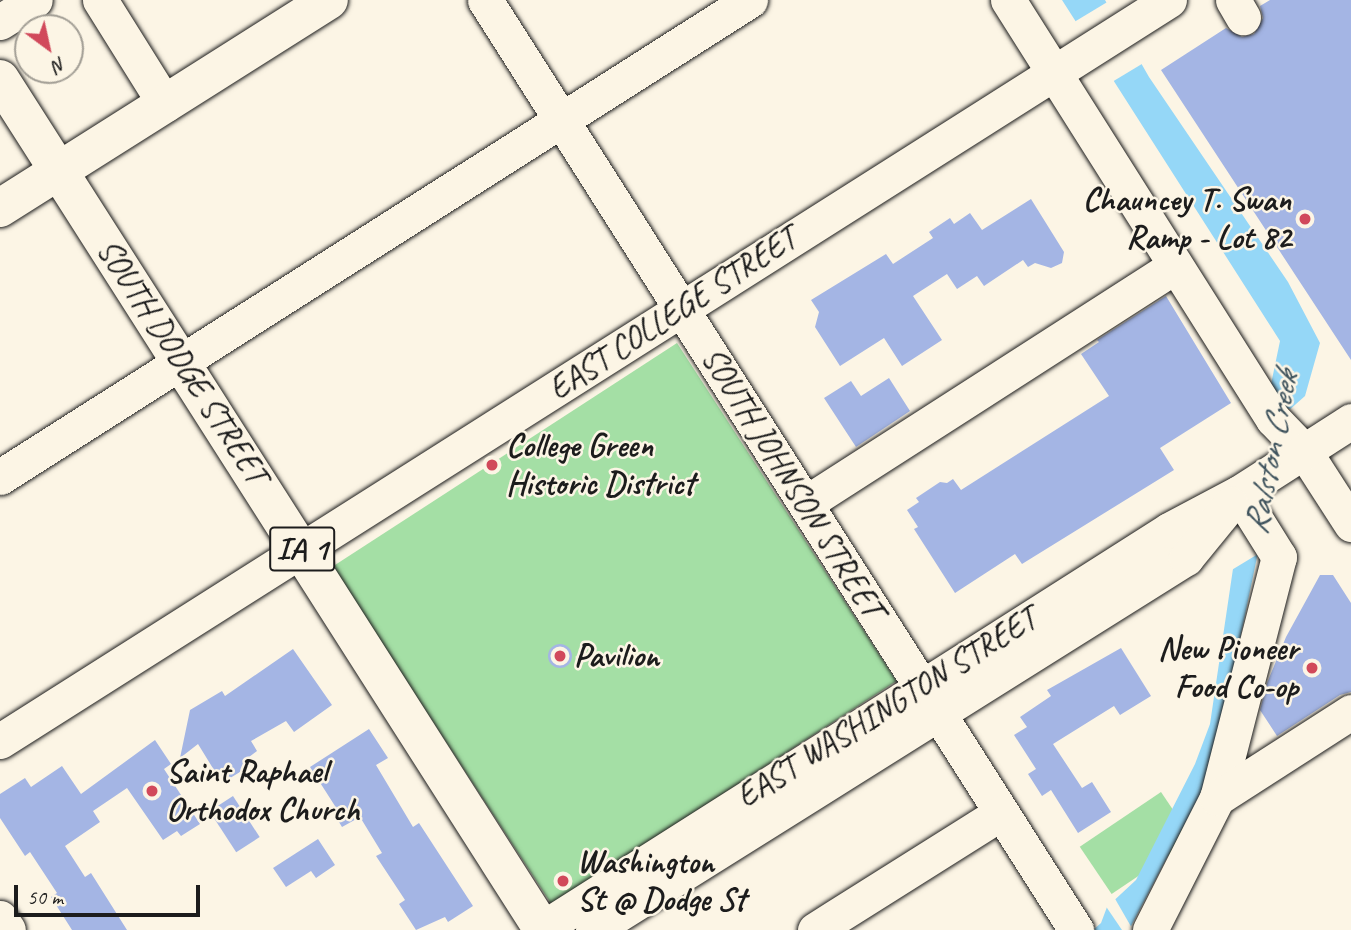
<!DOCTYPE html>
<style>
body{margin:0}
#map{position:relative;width:1351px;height:930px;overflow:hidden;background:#fcf5e5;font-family:Caveat,sans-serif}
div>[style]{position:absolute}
.green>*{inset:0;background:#a4dfa5;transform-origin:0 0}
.water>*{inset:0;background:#95d7f7}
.pier>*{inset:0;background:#fcf5e5;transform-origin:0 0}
.building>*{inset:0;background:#a4b5e4;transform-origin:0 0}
.round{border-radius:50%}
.roads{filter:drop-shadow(0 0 2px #1c1c1c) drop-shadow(0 0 2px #1c1c1c)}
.minor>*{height:35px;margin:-17.5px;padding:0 17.5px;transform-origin:17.5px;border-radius:17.5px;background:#fcf5e5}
.major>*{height:38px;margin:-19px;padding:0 19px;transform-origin:19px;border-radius:19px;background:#fcf5e5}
.dots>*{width:19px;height:19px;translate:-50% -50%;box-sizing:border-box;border:4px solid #fcf5e5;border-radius:50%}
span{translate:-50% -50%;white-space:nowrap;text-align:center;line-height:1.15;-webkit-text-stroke:5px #fcf5e5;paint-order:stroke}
.shield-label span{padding:2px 5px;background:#fcf5e5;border:2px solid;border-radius:5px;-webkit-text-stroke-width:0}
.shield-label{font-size:32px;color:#1c1c1c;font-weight:700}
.poi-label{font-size:33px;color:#1c1c1c;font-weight:700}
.right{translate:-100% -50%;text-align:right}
.left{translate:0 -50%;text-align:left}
.street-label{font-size:33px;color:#1c1c1c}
.water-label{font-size:35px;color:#40545e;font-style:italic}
.north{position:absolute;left:14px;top:14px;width:70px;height:70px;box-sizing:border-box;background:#fcf5e5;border:2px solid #a29e95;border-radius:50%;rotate:147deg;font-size:19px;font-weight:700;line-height:28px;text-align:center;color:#1c1c1c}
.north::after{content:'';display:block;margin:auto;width:24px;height:32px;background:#d1495b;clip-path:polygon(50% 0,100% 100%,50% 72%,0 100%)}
.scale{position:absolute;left:14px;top:885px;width:186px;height:32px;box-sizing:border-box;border:4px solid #1c1c1c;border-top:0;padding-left:9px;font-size:21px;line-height:24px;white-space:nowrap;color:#1c1c1c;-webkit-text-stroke:5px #fcf5e5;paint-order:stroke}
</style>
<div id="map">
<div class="green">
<i style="left:677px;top:343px;width:403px;height:411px;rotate:57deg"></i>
<i style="left:1161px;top:792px;width:57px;height:98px;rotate:56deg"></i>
</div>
<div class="water">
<i style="clip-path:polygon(1062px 0,1105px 0,1149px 77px,1288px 282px,1320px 343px,1305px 396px,1287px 412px,1213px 770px,1129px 930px,1093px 930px,1101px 923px,1107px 907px,1136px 880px,1195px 764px,1210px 724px,1234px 562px,1280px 341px)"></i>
</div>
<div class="pier">
<i style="left:1109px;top:1px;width:71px;height:44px;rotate:59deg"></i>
<i style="clip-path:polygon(1264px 399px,1292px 410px,1291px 413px,1263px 551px,1230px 571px)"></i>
<i style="clip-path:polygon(1114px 897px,1133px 930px,1122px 930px,1105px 905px)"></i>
</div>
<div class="building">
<i style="clip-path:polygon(1270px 0,1351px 0,1351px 360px,1161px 70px,1226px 28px,1242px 37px,1254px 34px,1263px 18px,1260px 6px)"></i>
<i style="clip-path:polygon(1031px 199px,1064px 252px,1062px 263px,1051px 268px,1035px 263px,1028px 267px,1023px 260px,984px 286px,977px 276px,957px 289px,947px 274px,913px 296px,942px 340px,902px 366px,884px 338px,840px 366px,815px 327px,819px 312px,811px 300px,886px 254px,893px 264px,933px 238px,929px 232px,950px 218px,954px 224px,970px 213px,982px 230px)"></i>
<i style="clip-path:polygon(1166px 296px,1231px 403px,1160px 448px,1174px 470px,1022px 564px,1015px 554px,955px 593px,914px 529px,918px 527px,907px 510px,919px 502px,916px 498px,940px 482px,947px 483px,953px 479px,961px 490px,1109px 396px,1081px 354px,1099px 342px,1097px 340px)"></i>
<i style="clip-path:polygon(889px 378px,910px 411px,856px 447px,824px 398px,851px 381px,861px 396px)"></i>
<i style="clip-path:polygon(1320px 575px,1333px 575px,1351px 603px,1351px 692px,1340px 695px,1277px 736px,1260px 710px,1267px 683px,1286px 637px)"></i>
<i class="round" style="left:548px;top:644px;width:24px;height:24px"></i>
<i style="clip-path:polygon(1121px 648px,1151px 696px,1120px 715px,1114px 706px,1053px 744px,1082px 788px,1092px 782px,1111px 812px,1078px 833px,1051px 790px,1042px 796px,1028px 774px,1036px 769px,1014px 735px,1027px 727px,1020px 717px,1051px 696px,1047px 690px)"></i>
<i style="clip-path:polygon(293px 649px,332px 705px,294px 732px,286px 721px,251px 741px,257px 751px,249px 757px,253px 764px,222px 783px,198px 744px,180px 758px,190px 710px,222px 691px,225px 696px)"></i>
<i style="clip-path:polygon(369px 729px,388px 758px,376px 765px,413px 827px,419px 823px,473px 906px,448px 922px,445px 917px,416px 930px,399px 904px,405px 900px,376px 856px,382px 853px,360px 817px,342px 827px,331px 809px,335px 806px,310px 767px)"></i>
<i style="clip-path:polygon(155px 740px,171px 764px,164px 769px,200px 824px,181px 836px,177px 831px,163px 840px,127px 788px,93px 811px,100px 822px,65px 846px,85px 877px,91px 873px,127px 930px,72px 930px,51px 897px,57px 893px,30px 852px,25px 856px,0 818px,0 794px,25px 778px,31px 787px,62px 766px,81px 794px)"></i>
<i style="left:233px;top:796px;width:49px;height:28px;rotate:57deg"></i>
<i style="clip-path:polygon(318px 839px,335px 865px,316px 878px,311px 871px,286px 887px,273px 868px)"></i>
</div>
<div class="roads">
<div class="minor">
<i style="left:100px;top:0;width:123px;rotate:58deg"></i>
<i style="left:485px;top:0;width:1102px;rotate:57.56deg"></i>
<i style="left:1008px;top:0;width:496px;rotate:57.7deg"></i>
<i style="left:1273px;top:419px;width:45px;rotate:45.9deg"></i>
<i style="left:1304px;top:451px;width:87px;rotate:57.2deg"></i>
<i style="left:1233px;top:0;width:20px;rotate:60deg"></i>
<i style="left:0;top:22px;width:41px;rotate:-32.2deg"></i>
<i style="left:0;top:477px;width:889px;rotate:-32.46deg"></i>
<i style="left:806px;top:503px;width:439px;rotate:-32.7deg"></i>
<i style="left:0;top:741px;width:1384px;rotate:-32.37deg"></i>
<i style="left:1217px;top:798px;width:249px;rotate:-75.6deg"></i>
<i style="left:1279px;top:557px;width:75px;rotate:-122deg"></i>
<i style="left:0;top:918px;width:14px;rotate:56deg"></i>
<i style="left:540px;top:930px;width:745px;rotate:-32.45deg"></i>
<i style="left:1169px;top:530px;width:79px;rotate:-27.9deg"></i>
<i style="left:1239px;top:493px;width:133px;rotate:-32.7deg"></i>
<i style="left:593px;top:930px;width:700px;rotate:-32.1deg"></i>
<i style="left:1186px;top:558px;width:70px;rotate:-50.8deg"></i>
<i style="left:815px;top:930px;width:220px;rotate:-32.2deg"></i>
<i style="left:1150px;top:930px;width:148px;rotate:-63.1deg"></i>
<i style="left:1217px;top:798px;width:159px;rotate:-32.7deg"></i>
</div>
<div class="major">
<i style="left:0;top:79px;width:1009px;rotate:57.46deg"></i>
<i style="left:0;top:208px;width:389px;rotate:-32.3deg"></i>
</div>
</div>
<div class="dots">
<i style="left:1305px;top:219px;background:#d1495b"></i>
<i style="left:492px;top:465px;background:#d1495b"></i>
<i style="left:560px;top:656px;background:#d1495b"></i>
<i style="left:1312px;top:668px;background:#d1495b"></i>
<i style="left:152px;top:791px;background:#d1495b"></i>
<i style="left:563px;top:881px;background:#d1495b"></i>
</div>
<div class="shield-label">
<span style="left:302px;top:549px">IA 1</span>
</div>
<div class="poi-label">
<span class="right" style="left:1291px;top:219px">Chauncey T. Swan<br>Ramp - Lot 82</span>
<span class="left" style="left:506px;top:465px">College Green<br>Historic District</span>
<span class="right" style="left:1298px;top:668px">New Pioneer<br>Food Co-op</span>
<span class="left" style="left:574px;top:656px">Pavilion</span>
<span class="left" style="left:166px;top:791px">Saint Raphael<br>Orthodox Church</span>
<span class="left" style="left:577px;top:881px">Washington<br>St @ Dodge St</span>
</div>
<div class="street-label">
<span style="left:673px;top:314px;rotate:-33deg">EAST COLLEGE STREET</span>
<span style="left:182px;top:362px;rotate:57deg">SOUTH DODGE STREET</span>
<span style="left:792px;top:483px;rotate:58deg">SOUTH JOHNSON STREET</span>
<span style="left:887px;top:708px;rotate:-32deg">EAST WASHINGTON STREET</span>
</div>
<div class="water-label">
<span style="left:1271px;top:453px;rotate:-79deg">Ralston Creek</span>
</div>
<div class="north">N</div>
<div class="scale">50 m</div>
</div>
